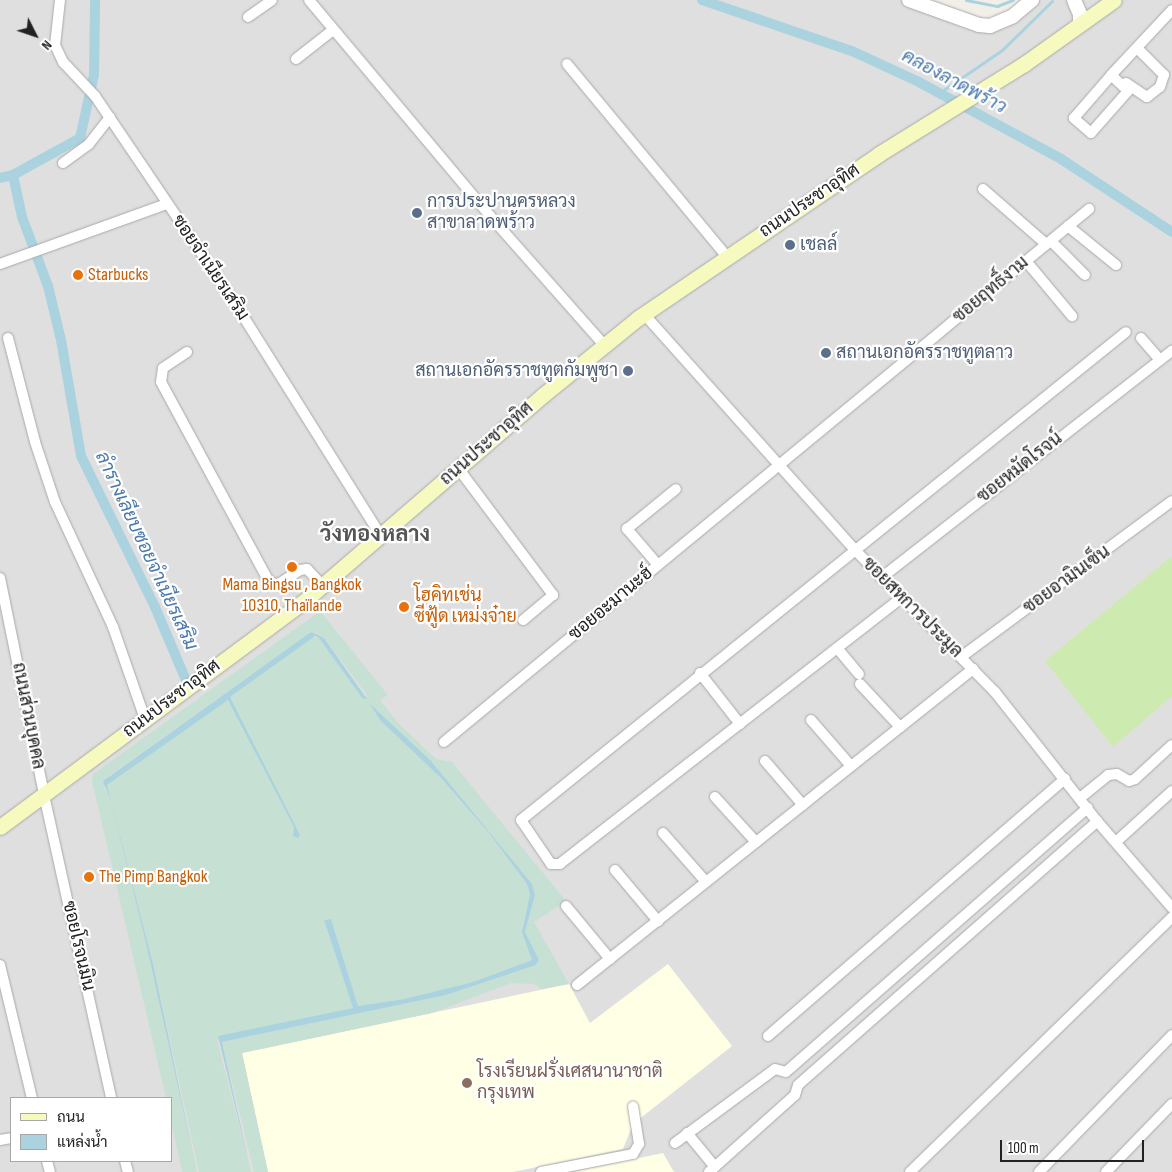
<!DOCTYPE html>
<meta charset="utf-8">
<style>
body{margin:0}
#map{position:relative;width:1172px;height:1172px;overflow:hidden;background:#f2efe9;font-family:"Sofia Sans Condensed",Sarabun,sans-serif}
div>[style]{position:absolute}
.residential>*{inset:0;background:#e0dfdf}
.education>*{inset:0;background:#ffffe5}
.grass>*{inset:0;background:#cdebb0}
.wetland>*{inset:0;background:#c6e0d4}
.water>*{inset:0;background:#aad3df}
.stream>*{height:3px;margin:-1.5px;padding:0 1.5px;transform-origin:1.5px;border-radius:1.5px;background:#aad3df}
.canal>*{height:10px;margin:-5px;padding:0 5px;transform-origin:5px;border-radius:5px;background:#aad3df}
.roads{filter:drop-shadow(0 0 1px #a9a9a9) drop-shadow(0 0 1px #a9a9a9)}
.minor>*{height:10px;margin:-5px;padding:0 5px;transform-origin:5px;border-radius:5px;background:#fff}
.tertiary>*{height:14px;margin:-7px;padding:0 7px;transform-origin:7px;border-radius:7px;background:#fff}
.secondary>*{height:15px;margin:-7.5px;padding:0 7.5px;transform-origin:7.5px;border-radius:7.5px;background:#f7fabf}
.dots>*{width:14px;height:14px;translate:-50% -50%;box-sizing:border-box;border:2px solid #fff;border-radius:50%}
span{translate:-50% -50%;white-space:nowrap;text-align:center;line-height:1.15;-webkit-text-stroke:4.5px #fff;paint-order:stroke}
.street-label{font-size:18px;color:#222}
.service-label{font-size:18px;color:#4e5e75}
.left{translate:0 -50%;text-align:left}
.right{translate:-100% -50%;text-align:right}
.food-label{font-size:18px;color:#c56008}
.education-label{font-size:18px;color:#785e54}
.water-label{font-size:19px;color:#4a7aab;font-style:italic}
.district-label{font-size:22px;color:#555;font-weight:700}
.legend{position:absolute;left:10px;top:1097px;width:162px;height:65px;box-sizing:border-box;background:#fff;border:1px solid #a7a7a7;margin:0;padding:6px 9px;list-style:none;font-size:15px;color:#222}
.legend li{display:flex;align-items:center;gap:10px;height:25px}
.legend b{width:25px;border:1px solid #a7a7a7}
.north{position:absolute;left:10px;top:10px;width:50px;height:50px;-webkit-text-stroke:4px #fff;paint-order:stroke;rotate:131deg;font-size:14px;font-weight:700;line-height:20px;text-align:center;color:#222}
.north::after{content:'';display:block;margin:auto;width:18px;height:22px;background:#222;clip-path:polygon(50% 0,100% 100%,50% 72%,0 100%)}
.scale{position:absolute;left:1000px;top:1140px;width:144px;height:22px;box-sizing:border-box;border:2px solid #222;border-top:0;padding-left:6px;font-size:15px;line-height:18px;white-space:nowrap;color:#222;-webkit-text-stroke:4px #fff;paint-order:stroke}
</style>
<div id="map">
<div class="residential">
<i style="clip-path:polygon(evenodd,0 0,909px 0,979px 25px,1032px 0,1172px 0,1172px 1172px,0 1172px,0 0,11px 1098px,171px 1098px,171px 1161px,11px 1161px,11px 1098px)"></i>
</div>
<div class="education">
<i style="clip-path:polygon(668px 964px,732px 1046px,633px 1124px,623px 1149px,513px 1172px,268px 1172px,242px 1053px,569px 984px,590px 1023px)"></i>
<i style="clip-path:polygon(663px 1153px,674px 1172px,572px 1172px)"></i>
</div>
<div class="grass">
<i style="clip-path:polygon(1172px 556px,1172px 696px,1113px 747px,1045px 661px)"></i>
</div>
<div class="wetland">
<i style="clip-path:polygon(320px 611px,388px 695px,380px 700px,398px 723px,436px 759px,452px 762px,566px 901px,534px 922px,569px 984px,541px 989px,535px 984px,511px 983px,432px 1013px,242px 1053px,268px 1172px,254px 1172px,222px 1042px,446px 995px,536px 965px,539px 960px,525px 932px,535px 895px,532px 884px,431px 761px,423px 758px,489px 833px,527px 884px,530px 894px,523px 925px,526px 942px,532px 960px,473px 982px,404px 999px,358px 1006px,331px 919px,324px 920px,353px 1008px,217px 1040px,251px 1172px,199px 1172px,154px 968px,107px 785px,225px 700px,231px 704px,262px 760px,230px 697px,311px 637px,319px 638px,362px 698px,367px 695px,324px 638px,311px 632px,109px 776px,105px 788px,111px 801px,145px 939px,197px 1172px,182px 1172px,171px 1121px,171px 1098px,166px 1098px,92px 781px,93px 774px)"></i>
</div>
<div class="water">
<i style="clip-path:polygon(311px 632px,324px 638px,367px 699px,362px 698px,319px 638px,315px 636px,230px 697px,300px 835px,298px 838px,293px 836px,294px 827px,228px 700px,107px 785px,154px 968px,197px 1172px,145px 939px,111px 801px,103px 781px)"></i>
<i style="clip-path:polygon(370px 704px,431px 761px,532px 884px,535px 895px,525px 932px,539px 960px,536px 965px,446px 995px,222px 1042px,251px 1172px,218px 1036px,353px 1008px,324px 920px,331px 919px,358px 1006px,404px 999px,473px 982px,532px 960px,522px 932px,530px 894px,527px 884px,489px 833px,441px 778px,380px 720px)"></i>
</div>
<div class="stream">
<i style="left:966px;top:0;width:32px;rotate:11deg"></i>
<i style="left:997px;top:6px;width:17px;rotate:-21deg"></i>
<i style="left:939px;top:93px;width:76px;rotate:-34.3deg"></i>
<i style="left:1002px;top:50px;width:70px;rotate:-44.4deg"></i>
</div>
<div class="canal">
<i style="left:702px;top:0;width:158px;rotate:18.8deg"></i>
<i style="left:852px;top:51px;width:72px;rotate:24.8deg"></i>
<i style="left:917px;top:81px;width:164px;rotate:28.4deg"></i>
<i style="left:1061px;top:159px;width:133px;rotate:33.3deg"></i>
<i style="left:13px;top:175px;width:43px;rotate:77.9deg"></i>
<i style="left:22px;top:217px;width:74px;rotate:69.4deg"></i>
<i style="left:48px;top:286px;width:56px;rotate:76.5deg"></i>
<i style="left:61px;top:340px;width:118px;rotate:80.2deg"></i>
<i style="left:81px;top:456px;width:168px;rotate:63.9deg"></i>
<i style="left:155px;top:607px;width:79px;rotate:67deg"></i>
<i style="left:0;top:178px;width:13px;rotate:-13deg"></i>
<i style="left:13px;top:175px;width:77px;rotate:-28.9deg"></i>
<i style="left:80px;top:138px;width:65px;rotate:-77.5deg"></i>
<i style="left:94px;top:75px;width:75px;rotate:-89.2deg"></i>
</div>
<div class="roads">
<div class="minor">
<i style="left:60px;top:0;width:45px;rotate:96.3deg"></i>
<i style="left:55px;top:45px;width:19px;rotate:65deg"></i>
<i style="left:63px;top:62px;width:47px;rotate:46.7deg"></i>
<i style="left:95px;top:96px;width:246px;rotate:55.9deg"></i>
<i style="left:233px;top:300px;width:279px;rotate:57.9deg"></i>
<i style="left:309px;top:0;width:282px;rotate:50deg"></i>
<i style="left:490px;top:216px;width:172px;rotate:48.5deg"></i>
<i style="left:248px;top:17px;width:29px;rotate:-35deg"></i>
<i style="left:296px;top:59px;width:47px;rotate:-38.1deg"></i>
<i style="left:567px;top:64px;width:251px;rotate:50.3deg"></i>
<i style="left:1111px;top:75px;width:23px;rotate:43deg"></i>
<i style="left:1128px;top:91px;width:56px;rotate:131.4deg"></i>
<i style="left:1091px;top:133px;width:23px;rotate:-139deg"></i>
<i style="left:1074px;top:118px;width:61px;rotate:-49deg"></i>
<i style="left:1114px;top:72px;width:85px;rotate:-46.9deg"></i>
<i style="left:1126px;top:83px;width:25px;rotate:34deg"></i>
<i style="left:1147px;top:97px;width:16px;rotate:-38deg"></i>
<i style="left:1160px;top:87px;width:13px;rotate:-72deg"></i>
<i style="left:1164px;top:75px;width:38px;rotate:-135deg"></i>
<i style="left:63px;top:163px;width:32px;rotate:-36deg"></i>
<i style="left:89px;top:144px;width:34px;rotate:-52deg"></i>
<i style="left:983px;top:189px;width:84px;rotate:41.1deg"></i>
<i style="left:1068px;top:226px;width:62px;rotate:39.1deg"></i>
<i style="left:1051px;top:241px;width:48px;rotate:45deg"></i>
<i style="left:1026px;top:261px;width:72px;rotate:50.1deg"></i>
<i style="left:0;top:264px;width:177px;rotate:-19.8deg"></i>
<i style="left:644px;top:314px;width:315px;rotate:48.2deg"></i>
<i style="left:854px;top:549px;width:201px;rotate:45.4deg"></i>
<i style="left:995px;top:692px;width:164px;rotate:51.7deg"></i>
<i style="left:1097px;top:821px;width:115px;rotate:49.2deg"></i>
<i style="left:8px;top:338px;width:107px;rotate:75.4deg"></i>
<i style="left:35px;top:442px;width:63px;rotate:71.6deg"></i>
<i style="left:55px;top:502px;width:138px;rotate:65.1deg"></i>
<i style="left:113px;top:627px;width:97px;rotate:70.8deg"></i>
<i style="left:1141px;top:338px;width:29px;rotate:49deg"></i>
<i style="left:187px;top:352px;width:29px;rotate:146deg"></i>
<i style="left:163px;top:368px;width:14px;rotate:98deg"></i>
<i style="left:161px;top:382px;width:225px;rotate:61.6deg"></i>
<i style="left:268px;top:580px;width:10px;rotate:29deg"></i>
<i style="left:277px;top:585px;width:27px;rotate:-33deg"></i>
<i style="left:300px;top:570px;width:7px;rotate:-8deg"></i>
<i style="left:307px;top:569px;width:23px;rotate:47deg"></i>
<i style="left:458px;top:468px;width:159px;rotate:53.2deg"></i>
<i style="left:553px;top:595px;width:39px;rotate:140deg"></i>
<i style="left:658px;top:565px;width:48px;rotate:-130.7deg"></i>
<i style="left:627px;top:529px;width:63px;rotate:-39.2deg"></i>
<i style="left:0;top:578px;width:221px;rotate:78.5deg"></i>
<i style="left:44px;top:795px;width:310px;rotate:77.5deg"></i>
<i style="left:881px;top:578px;width:369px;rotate:-38deg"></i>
<i style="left:900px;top:599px;width:431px;rotate:142.1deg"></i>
<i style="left:560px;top:864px;width:9px;rotate:180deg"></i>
<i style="left:551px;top:864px;width:53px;rotate:-124.3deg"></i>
<i style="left:521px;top:820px;width:777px;rotate:-38.89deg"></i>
<i style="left:837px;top:648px;width:34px;rotate:50deg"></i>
<i style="left:961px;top:657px;width:262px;rotate:-36.5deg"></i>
<i style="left:700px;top:673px;width:65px;rotate:51.9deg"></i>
<i style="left:860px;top:684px;width:59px;rotate:47.1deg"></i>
<i style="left:811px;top:720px;width:61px;rotate:49deg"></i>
<i style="left:444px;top:742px;width:837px;rotate:-39.57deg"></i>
<i style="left:765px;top:761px;width:58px;rotate:49.2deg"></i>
<i style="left:715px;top:797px;width:61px;rotate:47.7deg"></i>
<i style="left:1080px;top:798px;width:36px;rotate:-39deg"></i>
<i style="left:1108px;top:775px;width:9px;rotate:-6deg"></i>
<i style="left:1117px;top:774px;width:14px;rotate:30deg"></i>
<i style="left:1129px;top:781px;width:6px;rotate:-18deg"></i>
<i style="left:1135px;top:779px;width:50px;rotate:-42.6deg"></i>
<i style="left:663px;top:833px;width:65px;rotate:48.7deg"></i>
<i style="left:1117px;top:841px;width:74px;rotate:-42.3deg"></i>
<i style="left:615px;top:870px;width:67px;rotate:49.9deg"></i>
<i style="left:566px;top:906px;width:69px;rotate:50.3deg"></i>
<i style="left:0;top:965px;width:137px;rotate:76.5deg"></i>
<i style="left:577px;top:985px;width:507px;rotate:-38.59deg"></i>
<i style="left:768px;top:1036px;width:393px;rotate:-40.9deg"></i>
<i style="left:687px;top:1133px;width:44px;rotate:50.5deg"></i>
<i style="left:0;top:1140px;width:11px;rotate:-10deg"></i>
<i style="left:675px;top:1143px;width:124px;rotate:-36.5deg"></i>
<i style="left:775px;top:1069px;width:11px;rotate:15deg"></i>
<i style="left:786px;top:1072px;width:401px;rotate:-41.2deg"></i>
<i style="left:47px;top:1161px;width:11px;rotate:75deg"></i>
<i style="left:125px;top:1161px;width:11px;rotate:75deg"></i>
<i style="left:541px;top:1172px;width:94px;rotate:-11.1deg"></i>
<i style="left:633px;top:1154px;width:12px;rotate:-59deg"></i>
<i style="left:639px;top:1144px;width:38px;rotate:-99deg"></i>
<i style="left:709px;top:1172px;width:115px;rotate:-41.8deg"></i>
<i style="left:795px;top:1095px;width:10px;rotate:-73deg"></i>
<i style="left:798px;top:1085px;width:399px;rotate:-41.4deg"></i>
<i style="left:910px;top:1172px;width:366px;rotate:-44.2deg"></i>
<i style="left:1039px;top:1172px;width:191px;rotate:-45.8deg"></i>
<i style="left:1106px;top:1172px;width:95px;rotate:-45.9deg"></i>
</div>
<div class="tertiary">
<i style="left:909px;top:0;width:74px;rotate:19.7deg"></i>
<i style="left:979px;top:25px;width:11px;rotate:5deg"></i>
<i style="left:990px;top:26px;width:25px;rotate:-23deg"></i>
<i style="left:1013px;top:16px;width:25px;rotate:-40deg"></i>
<i style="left:1074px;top:0;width:15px;rotate:67deg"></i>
<i style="left:1080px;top:14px;width:11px;rotate:90deg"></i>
</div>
<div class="secondary">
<i style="left:0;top:827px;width:376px;rotate:-36.6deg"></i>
<i style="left:302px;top:603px;width:318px;rotate:-40.8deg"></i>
<i style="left:543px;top:395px;width:122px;rotate:-39deg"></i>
<i style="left:638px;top:318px;width:292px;rotate:-34.2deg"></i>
<i style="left:879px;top:154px;width:171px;rotate:-31.8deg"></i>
<i style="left:1024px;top:64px;width:110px;rotate:-35.4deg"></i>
</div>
</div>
<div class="dots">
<i style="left:417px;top:213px;background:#5c6f8a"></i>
<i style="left:790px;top:245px;background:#5c6f8a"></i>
<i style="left:78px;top:275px;background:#e8710a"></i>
<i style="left:826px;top:353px;background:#5c6f8a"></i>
<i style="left:628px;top:371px;background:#5c6f8a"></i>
<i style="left:292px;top:567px;background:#e8710a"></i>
<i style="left:404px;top:607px;background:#e8710a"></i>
<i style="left:89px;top:877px;background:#e8710a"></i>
<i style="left:467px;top:1083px;background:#8d6e63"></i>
</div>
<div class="street-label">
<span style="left:810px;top:201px;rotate:-34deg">ถนนประชาอุทิศ</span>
<span style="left:210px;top:268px;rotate:56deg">ซอยจำเนียรเสริม</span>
<span style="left:991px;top:290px;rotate:-40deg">ซอยฤทธิ์งาม</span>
<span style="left:487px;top:444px;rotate:-41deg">ถนนประชาอุทิศ</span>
<span style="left:1020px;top:468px;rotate:-38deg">ซอยหมัดโรจน์</span>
<span style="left:1067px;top:580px;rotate:-36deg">ซอยอามินเซ็น</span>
<span style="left:611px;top:604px;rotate:-40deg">ซอยอะมานะฮ์</span>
<span style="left:912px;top:608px;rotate:45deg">ซอยสหการประมูล</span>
<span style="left:172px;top:699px;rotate:-37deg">ถนนประชาอุทิศ</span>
<span style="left:28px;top:716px;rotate:79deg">ถนนส่วนบุคคล</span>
<span style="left:78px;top:946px;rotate:77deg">ซอยโรจนมิน</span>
</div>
<div class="service-label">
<span class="left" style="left:427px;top:213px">การประปานครหลวง<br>สาขาลาดพร้าว</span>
<span class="left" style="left:800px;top:245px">เชลล์</span>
<span class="left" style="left:836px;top:353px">สถานเอกอัครราชทูตลาว</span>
<span class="right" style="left:618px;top:371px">สถานเอกอัครราชทูตกัมพูชา</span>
</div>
<div class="food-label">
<span class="left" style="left:88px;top:275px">Starbucks</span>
<span style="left:292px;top:596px">Mama Bingsu , Bangkok<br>10310, Thaïlande</span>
<span class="left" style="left:414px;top:607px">โฮคิทเช่น<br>ซีฟู้ด เหม่งจ๋าย</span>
<span class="left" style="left:99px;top:877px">The Pimp Bangkok</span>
</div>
<div class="education-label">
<span class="left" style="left:477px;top:1083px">โรงเรียนฝรั่งเศสนานาชาติ<br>กรุงเทพ</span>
</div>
<div class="water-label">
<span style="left:954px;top:82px;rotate:28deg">คลองลาดพร้าว</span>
<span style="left:146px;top:551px;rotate:65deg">ลำรางเลียบซอยจำเนียรเสริม</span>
</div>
<div class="district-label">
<span style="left:375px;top:535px">วังทองหลาง</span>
</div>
<ul class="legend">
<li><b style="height:6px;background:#f7fabf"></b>ถนน</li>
<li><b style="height:14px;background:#aad3df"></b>แหล่งน้ำ</li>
</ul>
<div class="north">N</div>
<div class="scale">100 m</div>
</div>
